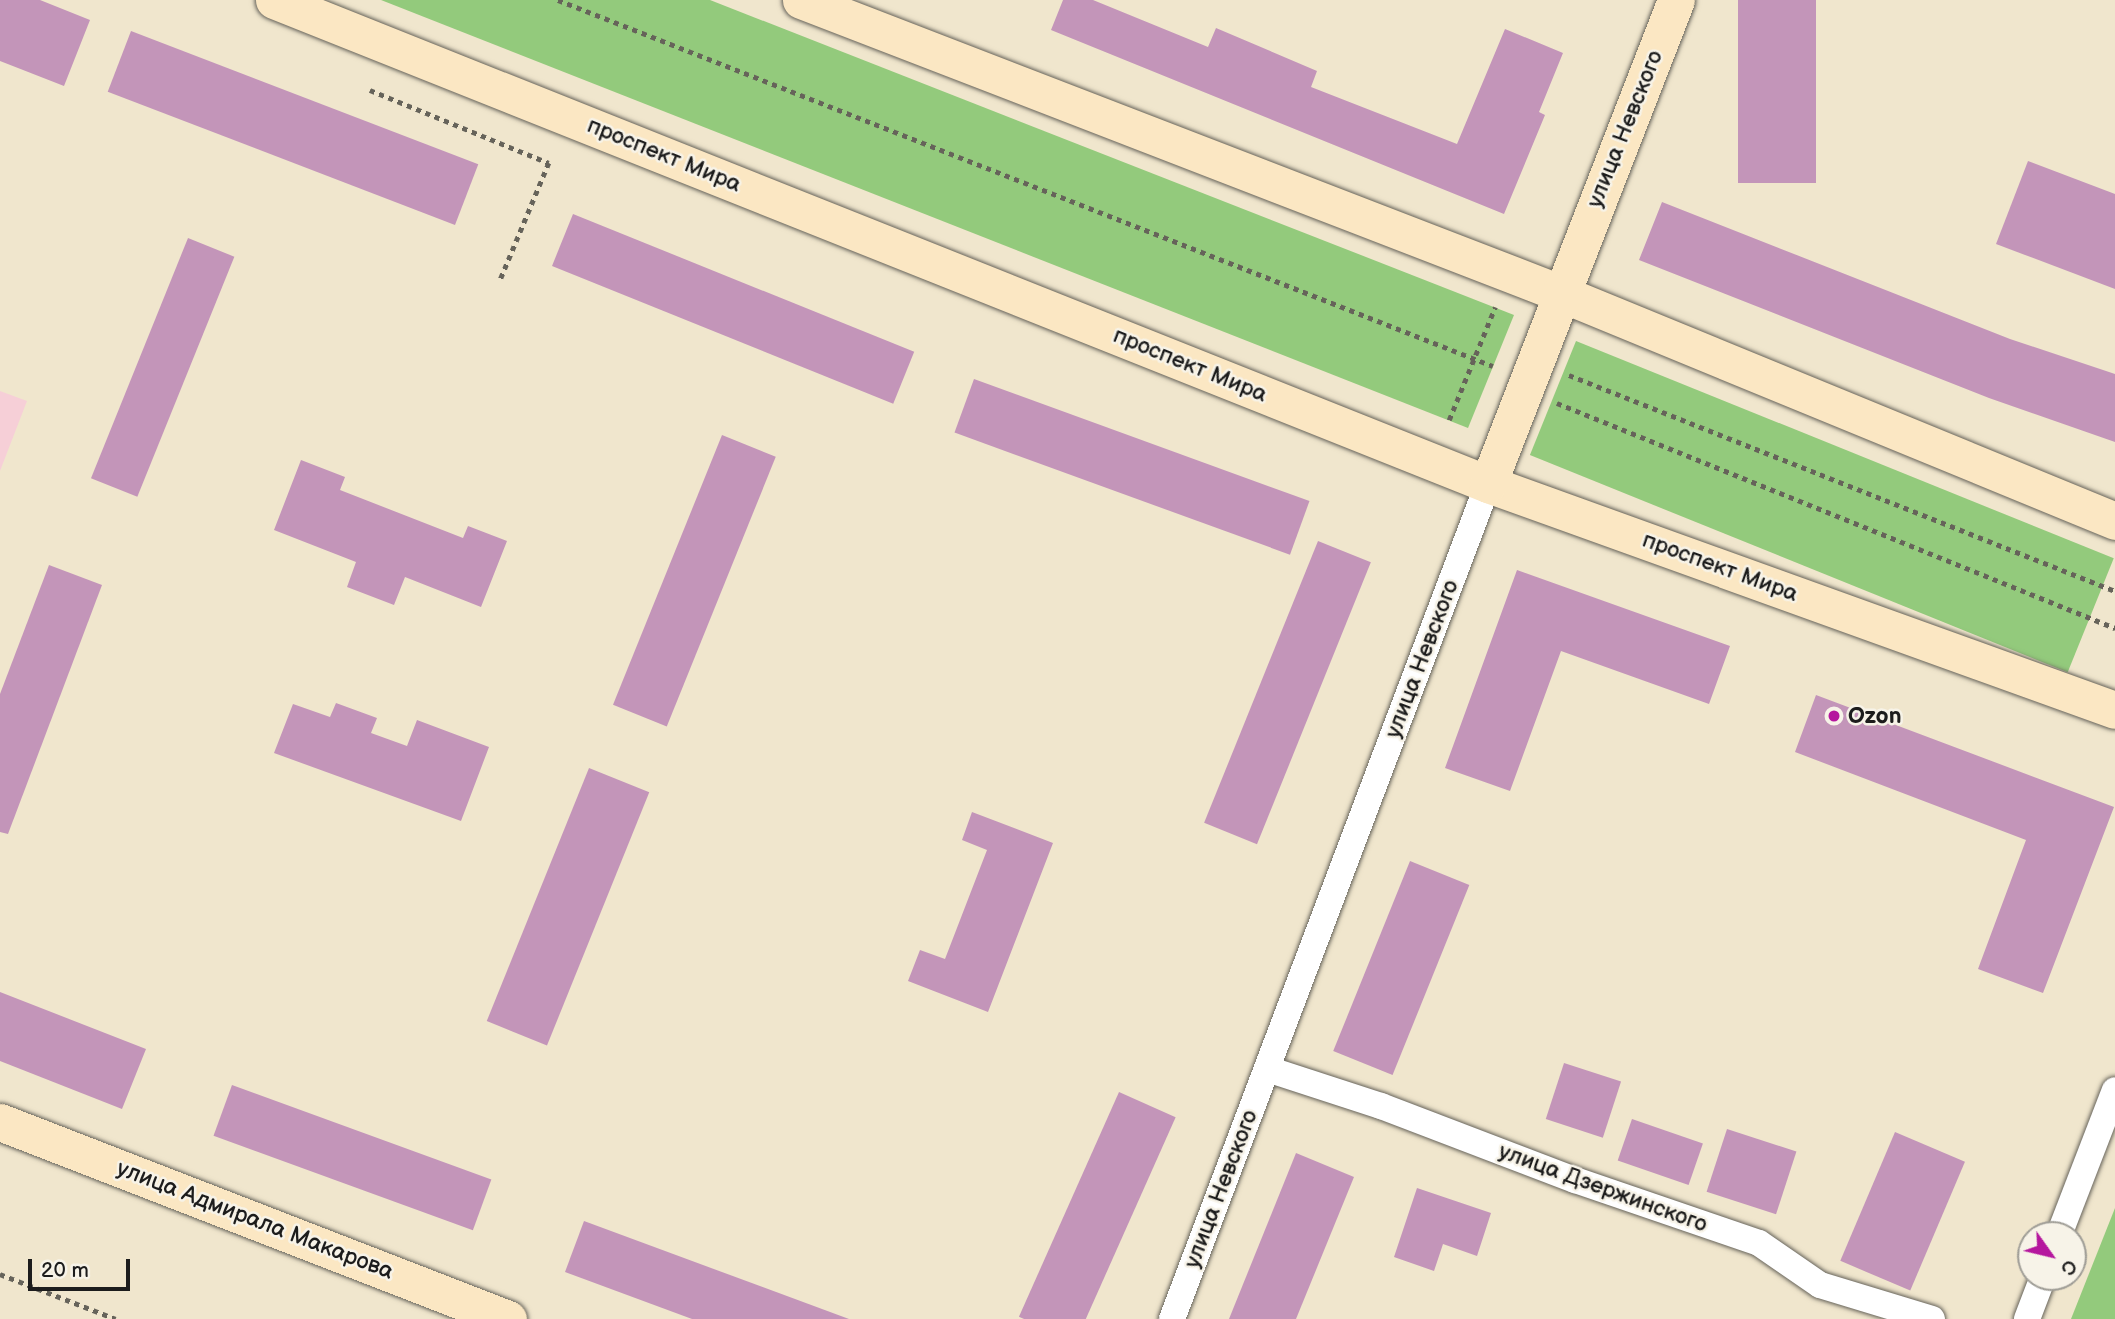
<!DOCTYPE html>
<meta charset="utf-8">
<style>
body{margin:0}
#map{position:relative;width:2115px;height:1319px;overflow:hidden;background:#f0e6cd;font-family:"Balsamiq Sans",sans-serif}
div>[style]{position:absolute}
.built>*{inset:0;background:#f6cfd7}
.green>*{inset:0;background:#93ca7c;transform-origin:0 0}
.building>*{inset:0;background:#c395b9;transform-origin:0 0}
.path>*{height:4.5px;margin-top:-2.25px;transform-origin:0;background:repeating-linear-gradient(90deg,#66635a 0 5px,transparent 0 10px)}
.roads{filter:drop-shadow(0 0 2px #66635a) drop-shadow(0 0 2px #66635a)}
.street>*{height:26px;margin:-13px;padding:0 13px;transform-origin:13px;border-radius:13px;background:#fff}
.secondary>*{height:37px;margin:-18.5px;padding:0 18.5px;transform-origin:18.5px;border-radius:18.5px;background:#fbe7c3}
.dots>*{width:19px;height:19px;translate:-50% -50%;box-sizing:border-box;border:4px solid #f7f3e8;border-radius:50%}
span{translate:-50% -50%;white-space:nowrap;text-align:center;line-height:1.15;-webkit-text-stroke:5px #f7f3e8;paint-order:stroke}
.street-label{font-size:23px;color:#1c1c1c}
.poi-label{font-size:23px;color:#1c1c1c;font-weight:700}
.left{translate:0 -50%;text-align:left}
.north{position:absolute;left:2017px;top:1221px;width:70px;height:70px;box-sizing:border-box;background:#f7f3e8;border:2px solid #9f9d96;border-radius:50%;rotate:124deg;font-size:19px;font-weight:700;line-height:28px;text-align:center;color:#1c1c1c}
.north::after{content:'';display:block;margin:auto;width:24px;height:32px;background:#b5179e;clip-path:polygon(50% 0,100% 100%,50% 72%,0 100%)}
.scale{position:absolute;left:28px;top:1259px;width:102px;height:32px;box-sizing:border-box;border:4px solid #1c1c1c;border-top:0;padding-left:9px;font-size:21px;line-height:24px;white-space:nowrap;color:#1c1c1c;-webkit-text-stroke:5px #f7f3e8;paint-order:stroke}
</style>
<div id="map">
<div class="built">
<i style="clip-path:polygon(0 391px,27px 401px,0 471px)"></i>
</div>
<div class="green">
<i style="clip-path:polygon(381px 0,710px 0,1514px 315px,1468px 428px)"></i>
<i style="left:1576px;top:341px;width:580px;height:123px;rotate:22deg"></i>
<i style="clip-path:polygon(2115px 1208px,2115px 1319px,2071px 1319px)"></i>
</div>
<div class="building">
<i style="clip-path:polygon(0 0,40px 0,90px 20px,64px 86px,0 61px)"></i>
<i style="clip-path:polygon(1063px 0,1093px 0,1208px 47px,1216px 28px,1317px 71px,1311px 87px,1457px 144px,1505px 29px,1563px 53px,1539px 112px,1545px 115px,1504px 214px,1051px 30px)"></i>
<i style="left:1738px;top:0;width:78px;height:183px"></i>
<i style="left:131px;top:31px;width:372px;height:65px;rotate:21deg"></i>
<i style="clip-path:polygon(2028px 161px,2115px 194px,2115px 289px,1996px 244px)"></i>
<i style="clip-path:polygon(1662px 202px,2010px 339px,2115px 374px,2115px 442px,1989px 398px,1639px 260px)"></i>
<i style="left:573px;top:214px;width:368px;height:56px;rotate:22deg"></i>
<i style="left:188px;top:238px;width:50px;height:259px;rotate:22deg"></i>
<i style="left:974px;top:379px;width:357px;height:57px;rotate:20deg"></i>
<i style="left:722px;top:435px;width:58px;height:291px;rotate:22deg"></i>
<i style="clip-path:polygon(301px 460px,345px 477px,340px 490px,463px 538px,468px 526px,507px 541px,481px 607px,405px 577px,394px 605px,347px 587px,356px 562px,274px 530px)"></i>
<i style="left:1318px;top:541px;width:57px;height:304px;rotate:22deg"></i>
<i style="clip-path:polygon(49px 565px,102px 585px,8px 834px,0 832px,0 694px)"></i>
<i style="clip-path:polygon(1517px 570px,1730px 646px,1709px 704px,1561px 651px,1510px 791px,1445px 768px)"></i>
<i style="clip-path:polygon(1816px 695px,2114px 807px,2043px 993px,1978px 969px,2026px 840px,1795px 752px)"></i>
<i style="clip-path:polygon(336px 703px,377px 718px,371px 733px,407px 746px,417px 720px,489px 747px,461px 821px,274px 753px,293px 704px,330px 717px)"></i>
<i style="left:589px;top:768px;width:65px;height:273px;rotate:22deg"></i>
<i style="clip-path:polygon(972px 812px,1053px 843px,988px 1012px,908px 981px,920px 950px,945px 959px,987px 850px,962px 840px)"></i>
<i style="left:1410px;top:861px;width:64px;height:205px;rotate:22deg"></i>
<i style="clip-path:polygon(0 992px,146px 1049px,122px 1109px,0 1061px)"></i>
<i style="left:1564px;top:1063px;width:60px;height:59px;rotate:18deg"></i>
<i style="left:232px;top:1085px;width:276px;height:54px;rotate:20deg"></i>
<i style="left:1119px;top:1092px;width:62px;height:246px;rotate:24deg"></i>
<i style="left:1632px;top:1119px;width:75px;height:44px;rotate:19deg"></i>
<i style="left:1727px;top:1129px;width:73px;height:66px;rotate:18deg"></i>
<i style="left:1895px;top:1132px;width:76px;height:140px;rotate:23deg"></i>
<i style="clip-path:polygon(1296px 1153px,1354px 1177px,1296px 1319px,1229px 1319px)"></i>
<i style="clip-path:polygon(1417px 1188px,1491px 1213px,1477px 1256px,1443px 1244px,1434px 1271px,1394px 1257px)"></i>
<i style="clip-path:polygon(584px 1221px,849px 1319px,692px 1319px,565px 1272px)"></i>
</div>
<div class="path">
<i style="left:558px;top:0;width:1004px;rotate:21.38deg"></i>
<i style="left:370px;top:90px;width:193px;rotate:22.2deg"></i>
<i style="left:549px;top:163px;width:128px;rotate:112.6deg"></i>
<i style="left:1569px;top:375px;width:587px;rotate:21.58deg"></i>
<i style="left:1557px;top:403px;width:602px;rotate:21.96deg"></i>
<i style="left:1449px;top:420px;width:122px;rotate:-67.8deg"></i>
<i style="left:0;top:1274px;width:124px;rotate:21.2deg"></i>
</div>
<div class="roads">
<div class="street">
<i style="left:1267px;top:1069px;width:120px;rotate:18deg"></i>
<i style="left:1381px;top:1106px;width:208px;rotate:20.9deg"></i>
<i style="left:1575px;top:1180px;width:194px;rotate:18.9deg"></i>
<i style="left:1759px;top:1243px;width:74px;rotate:34.5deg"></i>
<i style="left:1820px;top:1285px;width:117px;rotate:16.9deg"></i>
<i style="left:2059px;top:1235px;width:155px;rotate:-68.9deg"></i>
<i style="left:1172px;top:1319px;width:893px;rotate:-69.27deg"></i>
<i style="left:2027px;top:1319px;width:45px;rotate:-69.1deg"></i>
</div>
<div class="secondary">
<i style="left:274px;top:0;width:1307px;rotate:21.74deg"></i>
<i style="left:1488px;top:484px;width:666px;rotate:19.82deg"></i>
<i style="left:801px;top:0;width:814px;rotate:21.11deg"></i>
<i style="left:1560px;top:293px;width:600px;rotate:22.33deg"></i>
<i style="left:1488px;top:484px;width:519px;rotate:-68.77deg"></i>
<i style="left:0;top:1122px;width:545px;rotate:21.2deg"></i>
</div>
</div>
<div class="dots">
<i style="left:1834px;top:716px;background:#b5179e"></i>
</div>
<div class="street-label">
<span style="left:1625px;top:129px;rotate:-68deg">улица Невского</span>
<span style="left:664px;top:155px;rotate:22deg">проспект Мира</span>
<span style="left:1190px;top:365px;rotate:22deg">проспект Мира</span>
<span style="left:1720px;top:567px;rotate:20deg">проспект Мира</span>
<span style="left:1422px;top:659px;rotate:-69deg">улица Невского</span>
<span style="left:1603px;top:1188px;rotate:20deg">улица Дзержинского</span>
<span style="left:1221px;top:1189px;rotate:-69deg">улица Невского</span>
<span style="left:255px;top:1220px;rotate:21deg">улица Адмирала Макарова</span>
</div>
<div class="poi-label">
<span class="left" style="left:1848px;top:716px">Ozon</span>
</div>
<div class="north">С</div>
<div class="scale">20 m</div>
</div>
